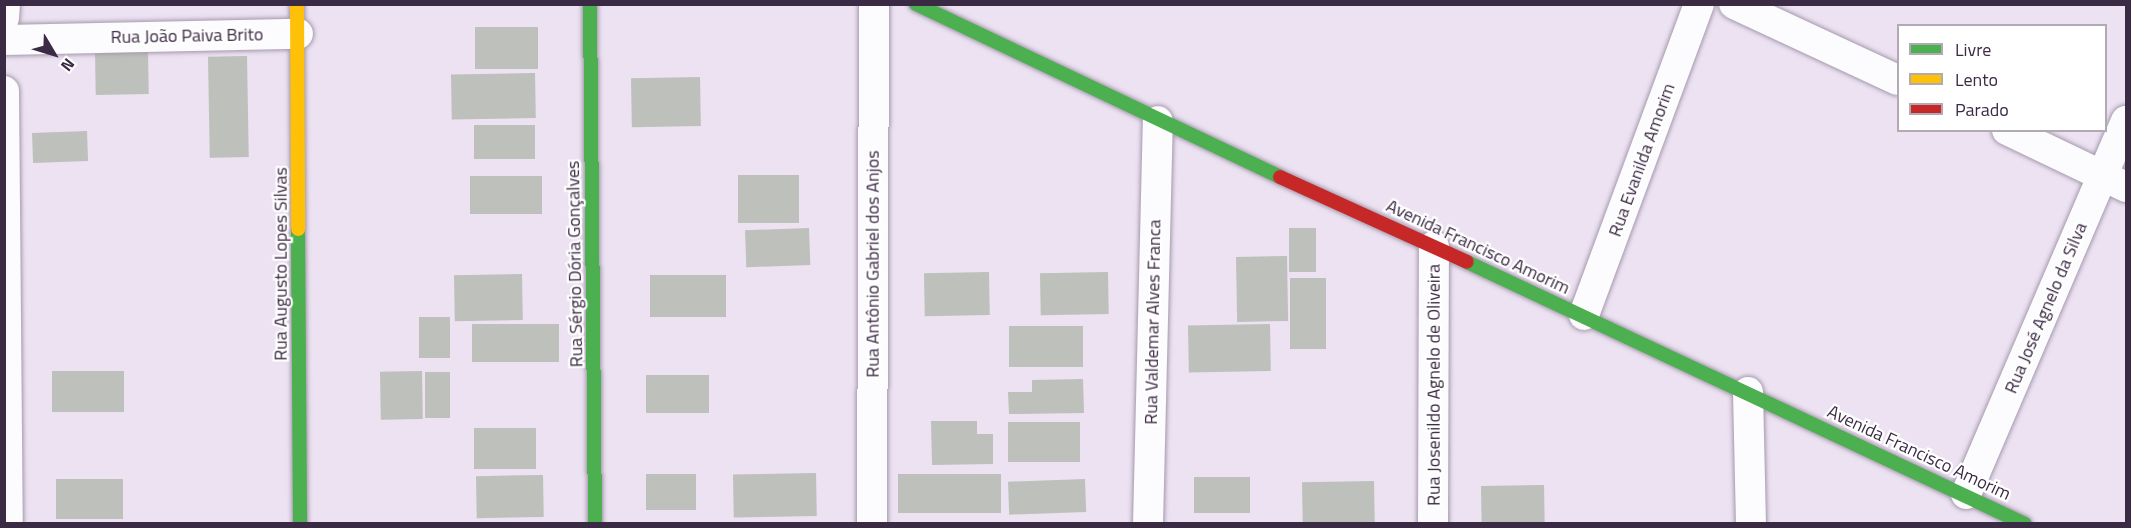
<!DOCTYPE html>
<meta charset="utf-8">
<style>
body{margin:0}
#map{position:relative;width:2131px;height:528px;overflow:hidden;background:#ece2f2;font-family:"Titillium Web",sans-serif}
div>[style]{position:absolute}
.building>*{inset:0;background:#bdc0bb;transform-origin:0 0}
.roads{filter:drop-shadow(0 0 2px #a599ac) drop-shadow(0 0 2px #a599ac)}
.street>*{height:30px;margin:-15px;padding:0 15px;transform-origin:15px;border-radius:15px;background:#fcfbfd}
.fast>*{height:14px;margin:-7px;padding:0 7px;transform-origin:7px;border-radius:7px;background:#4caf50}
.slow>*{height:14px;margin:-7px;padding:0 7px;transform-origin:7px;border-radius:7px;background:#ffc107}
.jam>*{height:14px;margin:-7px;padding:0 7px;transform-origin:7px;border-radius:7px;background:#c62828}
span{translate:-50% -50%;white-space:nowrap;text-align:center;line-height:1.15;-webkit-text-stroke:4.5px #fff;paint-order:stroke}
.street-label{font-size:18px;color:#3b2a44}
.frame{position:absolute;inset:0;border:6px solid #3b2a44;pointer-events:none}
.legend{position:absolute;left:1897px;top:24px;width:210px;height:108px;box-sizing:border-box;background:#fff;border:2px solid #b1aab4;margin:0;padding:8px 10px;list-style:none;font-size:18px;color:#3b2a44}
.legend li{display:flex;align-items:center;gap:12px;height:30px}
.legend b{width:30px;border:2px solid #b1aab4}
.north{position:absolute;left:24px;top:24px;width:60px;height:60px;-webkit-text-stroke:4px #fff;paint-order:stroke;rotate:128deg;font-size:16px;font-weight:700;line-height:24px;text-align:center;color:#3b2a44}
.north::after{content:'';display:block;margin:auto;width:21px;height:27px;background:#3b2a44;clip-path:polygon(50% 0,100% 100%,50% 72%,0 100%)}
</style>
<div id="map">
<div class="building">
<i style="left:538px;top:27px;width:42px;height:63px;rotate:90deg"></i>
<i style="left:148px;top:51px;width:43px;height:53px;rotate:89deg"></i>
<i style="left:247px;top:56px;width:101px;height:39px;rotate:89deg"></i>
<i style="left:535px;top:73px;width:45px;height:84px;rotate:89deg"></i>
<i style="left:700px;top:77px;width:49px;height:69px;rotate:89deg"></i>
<i style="left:535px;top:125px;width:34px;height:61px;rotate:90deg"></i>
<i style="left:87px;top:131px;width:30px;height:55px;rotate:88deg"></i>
<i style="left:799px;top:175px;width:48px;height:61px;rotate:90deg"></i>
<i style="left:542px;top:176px;width:38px;height:72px;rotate:90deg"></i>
<i style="left:809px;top:228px;width:37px;height:64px;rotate:88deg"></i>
<i style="left:1289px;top:228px;width:27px;height:44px"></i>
<i style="left:1287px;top:256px;width:65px;height:51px;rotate:89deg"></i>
<i style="left:989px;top:272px;width:43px;height:65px;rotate:89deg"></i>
<i style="left:1108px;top:272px;width:42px;height:68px;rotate:89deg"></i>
<i style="left:522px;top:274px;width:46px;height:68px;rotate:89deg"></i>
<i style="left:726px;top:275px;width:42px;height:76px;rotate:90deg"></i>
<i style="left:1326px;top:278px;width:71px;height:36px;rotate:90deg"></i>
<i style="left:419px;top:317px;width:31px;height:41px"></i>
<i style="left:559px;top:324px;width:38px;height:87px;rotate:90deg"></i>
<i style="left:1270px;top:324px;width:47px;height:82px;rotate:89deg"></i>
<i style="left:1083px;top:326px;width:41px;height:74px;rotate:90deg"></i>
<i style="left:124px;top:371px;width:41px;height:72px;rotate:90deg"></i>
<i style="left:422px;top:371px;width:48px;height:42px;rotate:89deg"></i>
<i style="left:425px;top:372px;width:25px;height:46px"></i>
<i style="left:709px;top:375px;width:38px;height:63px;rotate:90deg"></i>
<i style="clip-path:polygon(1083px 379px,1084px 413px,1009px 414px,1008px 392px,1032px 392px,1032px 380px)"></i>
<i style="clip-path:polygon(931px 421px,977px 421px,977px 434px,993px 434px,993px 464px,932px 465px)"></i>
<i style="left:1008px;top:422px;width:72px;height:40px"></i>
<i style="left:536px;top:428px;width:41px;height:62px;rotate:90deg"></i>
<i style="left:816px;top:473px;width:43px;height:83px;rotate:89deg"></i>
<i style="left:646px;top:474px;width:50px;height:36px"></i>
<i style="left:1001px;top:474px;width:39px;height:103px;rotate:90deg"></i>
<i style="left:543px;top:475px;width:42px;height:67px;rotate:89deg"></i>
<i style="left:1250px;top:477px;width:36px;height:56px;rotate:90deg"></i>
<i style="left:123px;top:479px;width:40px;height:67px;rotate:90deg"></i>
<i style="left:1085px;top:479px;width:33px;height:77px;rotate:88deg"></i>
<i style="left:1374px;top:481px;width:42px;height:72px;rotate:89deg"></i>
<i style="left:1544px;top:485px;width:39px;height:63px;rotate:89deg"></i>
</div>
<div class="roads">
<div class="street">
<i style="left:1734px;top:4px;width:181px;rotate:24.9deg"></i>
<i style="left:4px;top:18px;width:14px;rotate:-86deg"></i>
<i style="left:4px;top:40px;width:294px;rotate:-1.2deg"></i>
<i style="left:4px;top:91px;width:433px;rotate:89.5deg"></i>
<i style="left:2007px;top:130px;width:132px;rotate:25.6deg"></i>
<i style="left:1584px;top:315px;width:332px;rotate:-69.7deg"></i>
<i style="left:1748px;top:392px;width:132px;rotate:88.7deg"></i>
<i style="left:1966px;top:494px;width:406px;rotate:-66.8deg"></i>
<i style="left:872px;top:524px;width:520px;rotate:-89.78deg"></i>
<i style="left:1148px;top:524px;width:403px;rotate:-88.6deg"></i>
<i style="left:1433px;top:524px;width:278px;rotate:-89.8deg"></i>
</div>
<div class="fast">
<i style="left:590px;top:4px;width:520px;rotate:89.45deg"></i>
<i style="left:916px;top:4px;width:403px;rotate:25.4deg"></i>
<i style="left:298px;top:229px;width:295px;rotate:89.6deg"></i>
<i style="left:1467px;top:262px;width:616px;rotate:25.15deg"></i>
</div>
<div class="slow">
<i style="left:297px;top:4px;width:225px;rotate:89.7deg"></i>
</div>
<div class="jam">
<i style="left:1280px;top:177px;width:205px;rotate:24.4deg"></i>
</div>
</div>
<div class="street-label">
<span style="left:187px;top:36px;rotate:-1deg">Rua João Paiva Brito</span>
<span style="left:1642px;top:160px;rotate:-70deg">Rua Evanilda Amorim</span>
<span style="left:1478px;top:247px;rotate:25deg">Avenida Francisco Amorim</span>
<span style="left:281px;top:264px;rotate:-90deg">Rua Augusto Lopes Silvas</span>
<span style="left:575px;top:264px;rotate:-91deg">Rua Sérgio Dória Gonçalves</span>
<span style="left:873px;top:264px;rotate:-90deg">Rua Antônio Gabriel dos Anjos</span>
<span style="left:2046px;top:308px;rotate:-67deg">Rua José Agnelo da Silva</span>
<span style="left:1153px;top:322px;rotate:-89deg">Rua Valdemar Alves Franca</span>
<span style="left:1434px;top:385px;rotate:-90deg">Rua Josenildo Agnelo de Oliveira</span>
<span style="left:1919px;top:453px;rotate:25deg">Avenida Francisco Amorim</span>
</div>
<div class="frame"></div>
<ul class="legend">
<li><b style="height:8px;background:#4caf50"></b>Livre</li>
<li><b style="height:8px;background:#ffc107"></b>Lento</li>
<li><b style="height:8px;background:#c62828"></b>Parado</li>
</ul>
<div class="north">N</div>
</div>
